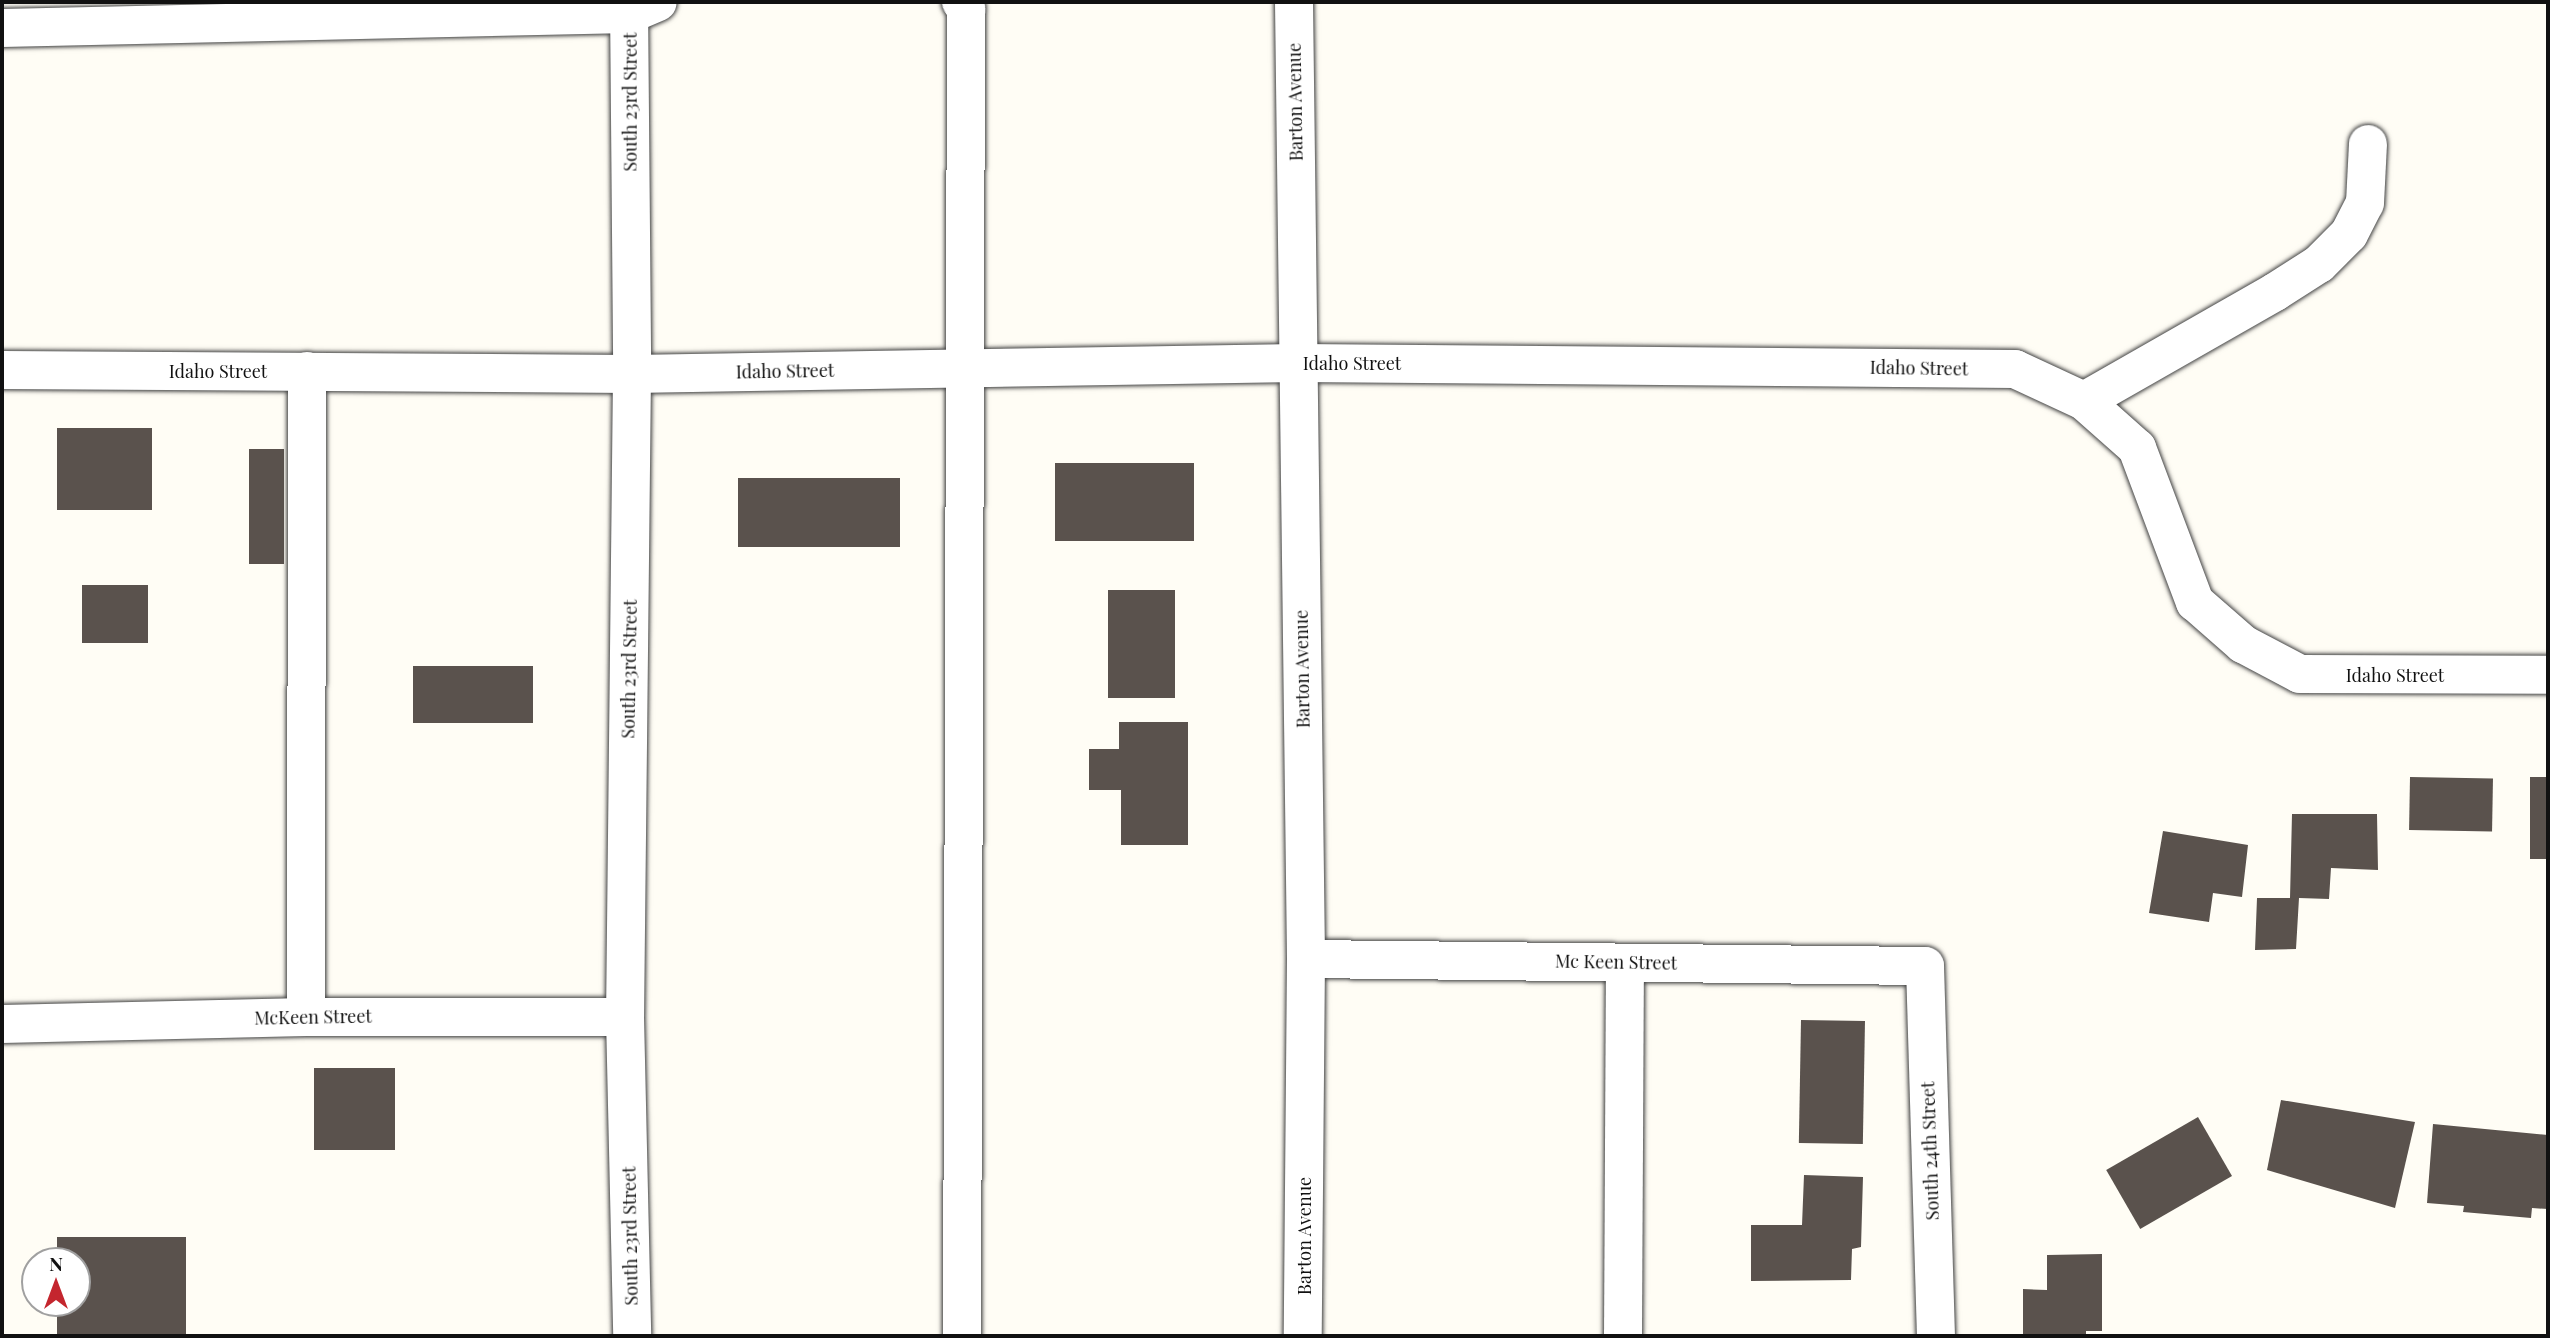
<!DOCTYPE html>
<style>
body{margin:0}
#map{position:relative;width:2550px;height:1338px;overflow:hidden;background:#fffdf5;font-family:"Playfair Display",serif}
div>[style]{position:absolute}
.building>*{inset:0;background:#5a524d;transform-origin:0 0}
.roads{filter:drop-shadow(0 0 2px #444) drop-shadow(0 0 2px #444)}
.minor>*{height:38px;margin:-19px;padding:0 19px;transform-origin:19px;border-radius:19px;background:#fff}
span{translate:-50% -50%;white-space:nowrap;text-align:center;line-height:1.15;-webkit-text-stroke:7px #fff;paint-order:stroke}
.street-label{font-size:18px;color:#111}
.frame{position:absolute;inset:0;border:4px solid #111;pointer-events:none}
.north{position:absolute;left:21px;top:1247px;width:70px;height:70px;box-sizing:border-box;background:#fff;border:2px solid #a0a0a0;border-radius:50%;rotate:0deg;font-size:19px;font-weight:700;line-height:28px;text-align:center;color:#111}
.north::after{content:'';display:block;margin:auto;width:24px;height:32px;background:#c4262e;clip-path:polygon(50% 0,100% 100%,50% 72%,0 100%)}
</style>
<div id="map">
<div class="building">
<i style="left:57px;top:428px;width:95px;height:82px"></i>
<i style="left:249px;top:449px;width:35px;height:115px"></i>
<i style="left:1055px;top:463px;width:139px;height:78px"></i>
<i style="left:738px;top:478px;width:162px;height:69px"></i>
<i style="left:82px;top:585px;width:66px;height:58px"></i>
<i style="left:1108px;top:590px;width:67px;height:108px"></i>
<i style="left:413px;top:666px;width:120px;height:57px"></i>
<i style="clip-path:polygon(1119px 722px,1188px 722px,1188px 845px,1121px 845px,1121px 790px,1089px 790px,1089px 749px,1119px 749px)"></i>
<i style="left:2410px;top:777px;width:83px;height:53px;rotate:1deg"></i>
<i style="left:2530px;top:777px;width:18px;height:82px"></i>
<i style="clip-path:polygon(2292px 814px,2377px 814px,2378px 870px,2331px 868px,2329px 899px,2299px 898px,2296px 949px,2255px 950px,2257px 898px,2290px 898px)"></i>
<i style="clip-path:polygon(2163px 831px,2248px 845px,2242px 897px,2213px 893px,2209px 922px,2149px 913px)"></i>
<i style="left:1801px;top:1020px;width:64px;height:123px;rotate:1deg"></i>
<i style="left:314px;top:1068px;width:81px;height:82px"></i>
<i style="clip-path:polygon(2281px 1100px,2415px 1122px,2395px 1208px,2267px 1170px)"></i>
<i style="left:2198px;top:1117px;width:68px;height:106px;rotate:60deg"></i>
<i style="clip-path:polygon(2433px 1124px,2548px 1135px,2548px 1209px,2532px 1208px,2531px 1218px,2463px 1212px,2464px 1206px,2427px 1203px)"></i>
<i style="clip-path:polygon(1804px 1175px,1863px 1177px,1861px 1247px,1852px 1249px,1851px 1280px,1751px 1281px,1751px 1225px,1802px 1225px)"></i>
<i style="clip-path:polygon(57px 1237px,186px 1237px,186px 1336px,57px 1336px,57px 1303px,77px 1303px,77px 1261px,57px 1261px)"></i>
<i style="clip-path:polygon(2102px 1254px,2102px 1331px,2086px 1331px,2086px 1336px,2023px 1336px,2023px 1289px,2047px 1290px,2047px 1255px)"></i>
</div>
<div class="roads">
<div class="minor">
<i style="left:629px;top:2px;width:372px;rotate:89.5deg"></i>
<i style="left:632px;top:374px;width:643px;rotate:90.62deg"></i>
<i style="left:625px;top:1017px;width:319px;rotate:88.7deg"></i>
<i style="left:961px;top:2px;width:9px;rotate:54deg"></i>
<i style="left:966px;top:9px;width:1327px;rotate:90.17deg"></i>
<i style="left:1294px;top:2px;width:957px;rotate:89.28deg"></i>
<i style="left:1306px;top:959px;width:377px;rotate:90.5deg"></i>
<i style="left:2px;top:28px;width:628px;rotate:-1.28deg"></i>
<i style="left:630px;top:14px;width:30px;rotate:-23deg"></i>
<i style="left:2px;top:370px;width:630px;rotate:0.36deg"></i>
<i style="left:632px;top:374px;width:666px;rotate:-0.95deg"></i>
<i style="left:1298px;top:363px;width:717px;rotate:0.48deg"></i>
<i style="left:2015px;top:369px;width:76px;rotate:24.9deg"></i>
<i style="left:2084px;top:401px;width:71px;rotate:41.6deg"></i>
<i style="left:2137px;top:448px;width:165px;rotate:69.4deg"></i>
<i style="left:2195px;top:602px;width:64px;rotate:41.2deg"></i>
<i style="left:2243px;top:644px;width:64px;rotate:27.8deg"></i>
<i style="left:2300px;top:674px;width:248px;rotate:0.2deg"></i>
<i style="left:2084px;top:401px;width:220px;rotate:-29.7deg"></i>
<i style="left:2275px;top:292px;width:52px;rotate:-32.5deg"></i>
<i style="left:2319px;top:264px;width:42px;rotate:-45deg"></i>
<i style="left:2349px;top:234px;width:35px;rotate:-63deg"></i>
<i style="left:2365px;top:203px;width:59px;rotate:-87.1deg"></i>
<i style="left:1306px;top:959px;width:619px;rotate:0.65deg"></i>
<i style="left:1925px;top:966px;width:370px;rotate:88.3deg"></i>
<i style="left:306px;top:1017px;width:646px;rotate:-89.91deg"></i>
<i style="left:2px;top:1024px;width:304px;rotate:-1.3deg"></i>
<i style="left:306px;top:1017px;width:319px"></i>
<i style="left:1623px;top:1336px;width:373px;rotate:-89.7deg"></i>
</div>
</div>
<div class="street-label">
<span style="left:630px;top:102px;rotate:-90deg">South 23rd Street</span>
<span style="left:1295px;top:102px;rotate:-91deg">Barton Avenue</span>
<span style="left:1352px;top:363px">Idaho Street</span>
<span style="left:1919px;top:368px;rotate:1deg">Idaho Street</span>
<span style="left:218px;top:371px">Idaho Street</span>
<span style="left:785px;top:371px;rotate:-1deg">Idaho Street</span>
<span style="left:629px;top:669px;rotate:-89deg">South 23rd Street</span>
<span style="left:1302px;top:669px;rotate:-91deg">Barton Avenue</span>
<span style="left:2395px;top:675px">Idaho Street</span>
<span style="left:1616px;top:962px;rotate:1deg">Mc Keen Street</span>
<span style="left:313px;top:1017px;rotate:-1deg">McKeen Street</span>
<span style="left:1930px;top:1151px;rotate:-92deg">South 24th Street</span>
<span style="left:630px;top:1236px;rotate:-91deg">South 23rd Street</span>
<span style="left:1304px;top:1236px;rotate:-90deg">Barton Avenue</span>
</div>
<div class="frame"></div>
<div class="north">N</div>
</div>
